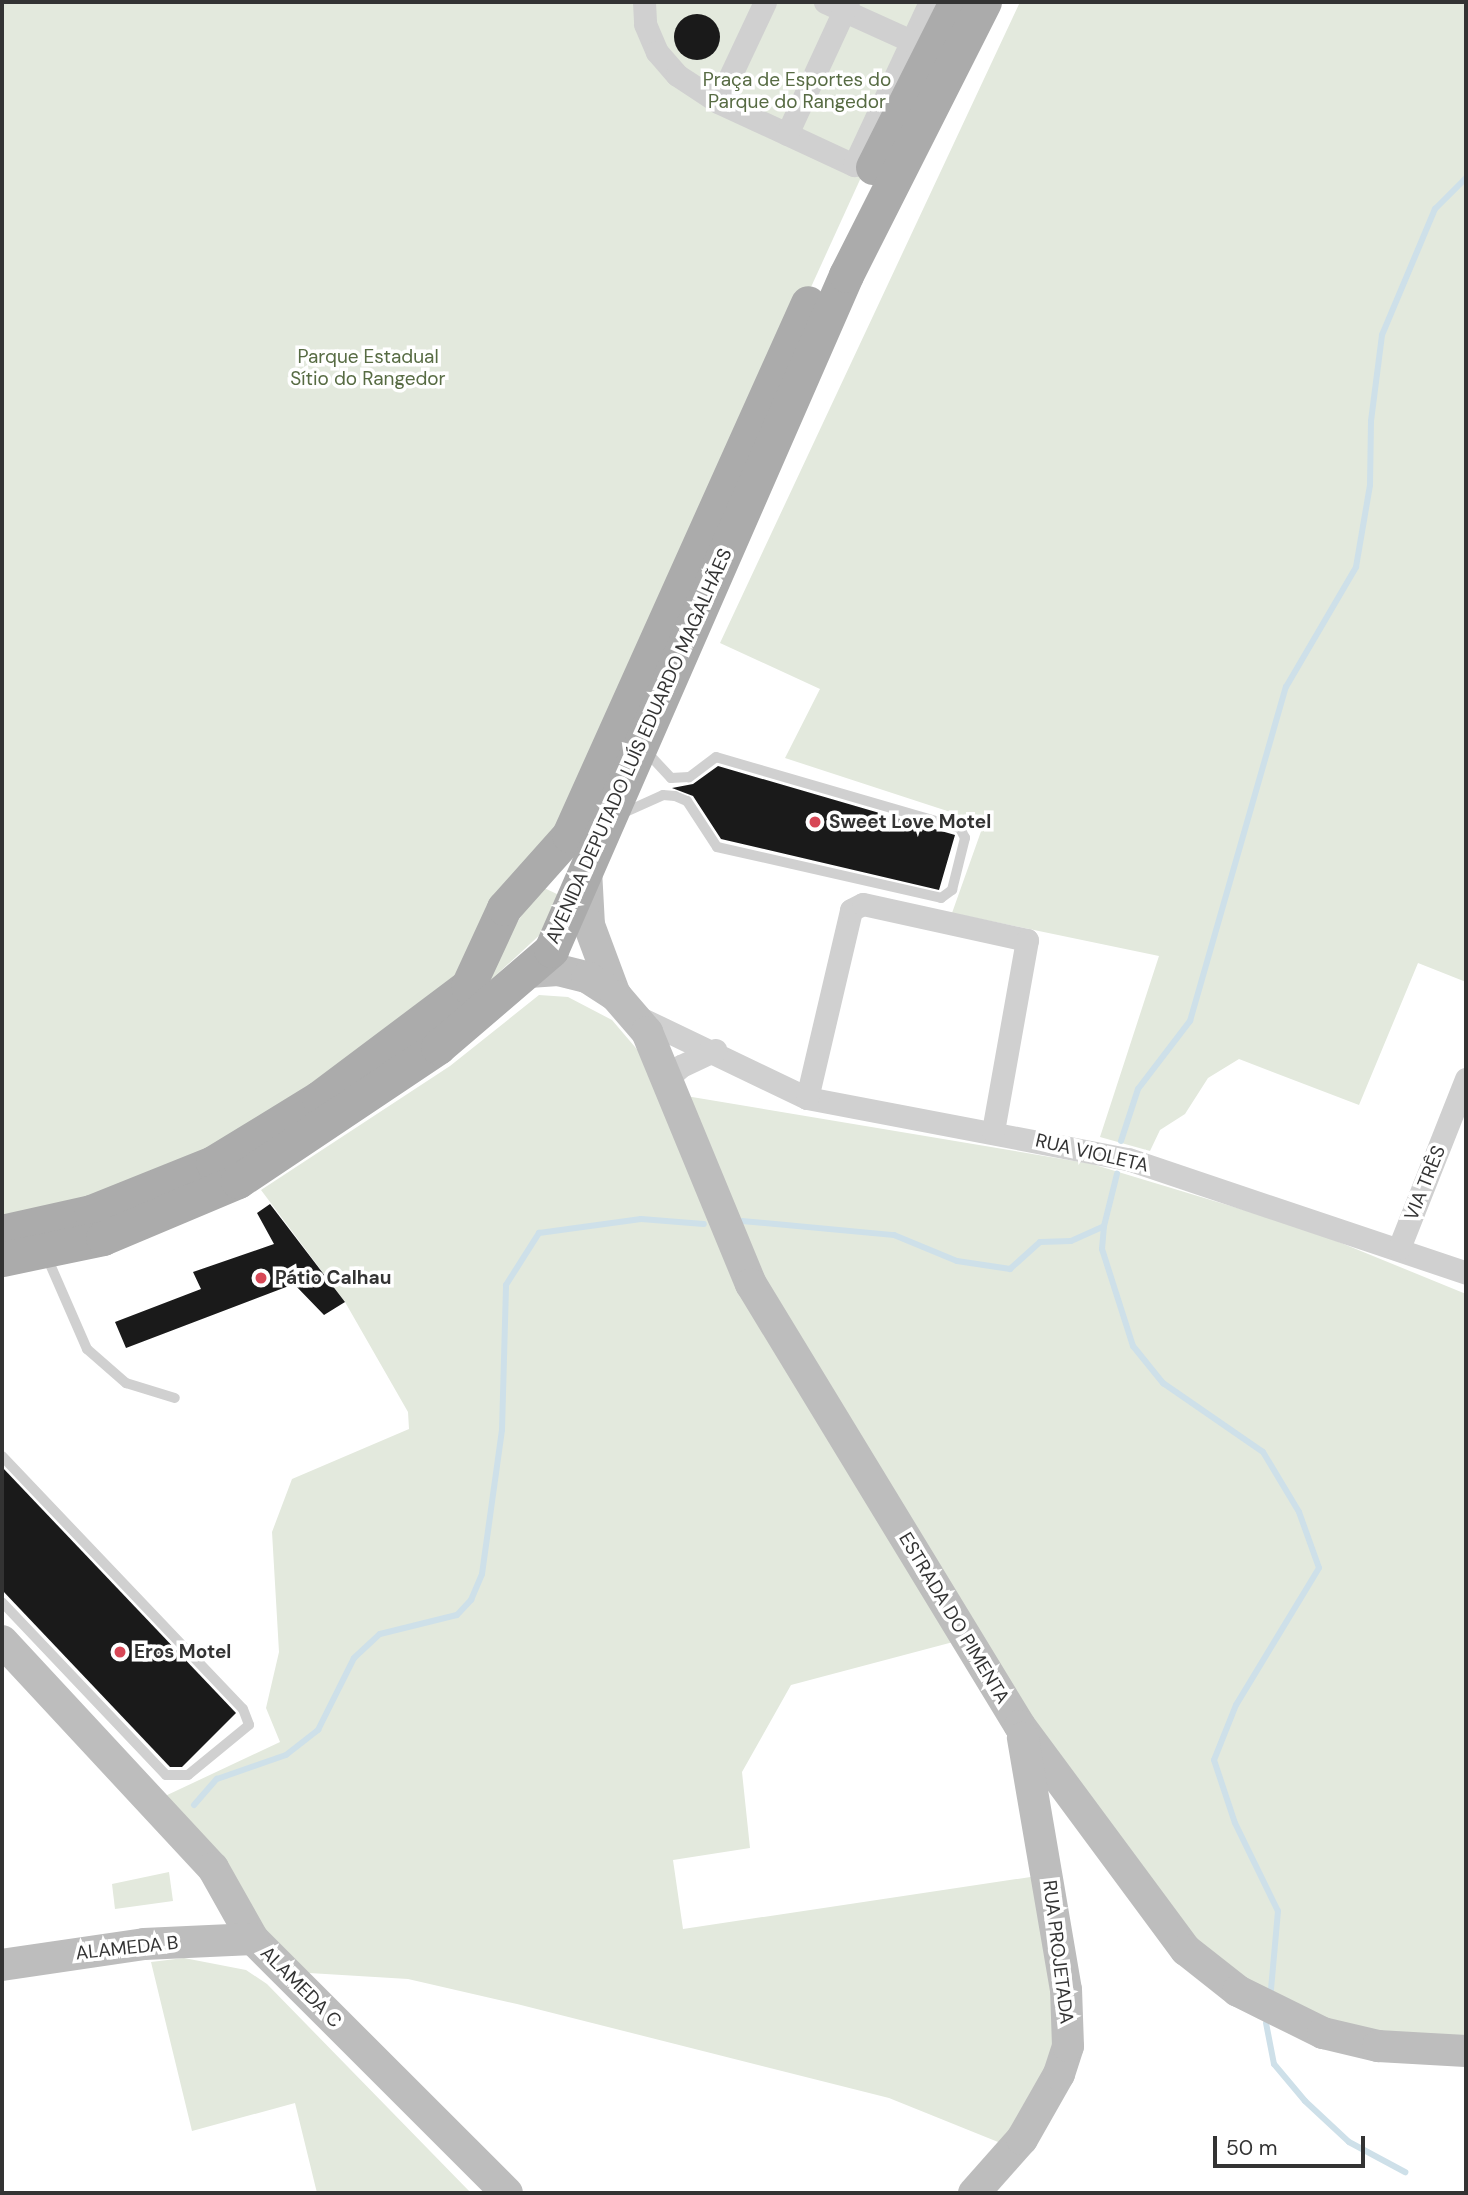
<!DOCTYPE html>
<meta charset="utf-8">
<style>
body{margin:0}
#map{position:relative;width:1468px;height:2195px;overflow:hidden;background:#fff;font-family:"DM Sans",sans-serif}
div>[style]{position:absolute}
.green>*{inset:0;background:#e3e9dd}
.stream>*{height:6px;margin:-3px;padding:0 3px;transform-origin:3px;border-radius:3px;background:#cee0e9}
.building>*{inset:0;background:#1a1a1a}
.round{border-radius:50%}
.lane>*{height:10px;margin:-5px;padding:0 5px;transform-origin:5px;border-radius:5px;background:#d0d0d0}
.street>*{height:23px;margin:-11.5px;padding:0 11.5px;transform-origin:11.5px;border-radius:11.5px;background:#d0d0d0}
.secondary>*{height:32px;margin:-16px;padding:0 16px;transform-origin:16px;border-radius:16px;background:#bdbdbd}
.primary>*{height:35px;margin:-17.5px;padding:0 17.5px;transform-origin:17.5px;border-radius:17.5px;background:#ababab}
.dots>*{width:19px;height:19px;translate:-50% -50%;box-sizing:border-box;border:4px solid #fff;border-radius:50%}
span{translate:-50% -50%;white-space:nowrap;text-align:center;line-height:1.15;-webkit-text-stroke:7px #fff;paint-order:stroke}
.park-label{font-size:19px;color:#576b43}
.street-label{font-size:19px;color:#333}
.poi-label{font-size:19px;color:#333;font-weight:700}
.left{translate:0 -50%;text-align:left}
.frame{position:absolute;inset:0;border:4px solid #333;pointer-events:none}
.scale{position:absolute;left:1213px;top:2136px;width:152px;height:32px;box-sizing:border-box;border:4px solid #333;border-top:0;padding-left:9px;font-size:21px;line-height:24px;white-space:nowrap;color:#333;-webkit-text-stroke:5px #fff;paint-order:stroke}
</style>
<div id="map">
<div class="green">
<i style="clip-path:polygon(2px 2px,941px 2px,563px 831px,444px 994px,197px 1160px,41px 1213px,2px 1216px)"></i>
<i style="clip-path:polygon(1020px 2px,1466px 2px,1466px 982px,1418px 963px,1359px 1105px,1239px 1059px,1208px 1078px,1185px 1114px,1160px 1130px,1150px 1151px,1100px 1137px,1159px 956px,952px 913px,984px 823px,785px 758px,820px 689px,720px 643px)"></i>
<i style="clip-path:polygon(540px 886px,559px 895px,544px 931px,468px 1001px)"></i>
<i style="clip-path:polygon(539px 995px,568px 997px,612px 1020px,641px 1054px,662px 1092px,1092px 1164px,1307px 1229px,1466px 1294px,1466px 2040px,1354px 2028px,1289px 2013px,1192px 1951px,972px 1637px,791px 1685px,742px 1772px,750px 1848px,673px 1860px,683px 1929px,1037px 1876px,1058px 2057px,1008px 2146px,889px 2098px,517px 2004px,408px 1979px,309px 1973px,258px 1927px,163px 1797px,280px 1742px,266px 1708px,279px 1652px,272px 1532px,292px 1479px,409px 1429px,408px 1412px,345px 1302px,261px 1190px,450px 1066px)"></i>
<i style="clip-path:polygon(169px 1872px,173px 1901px,115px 1909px,112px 1884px)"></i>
<i style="clip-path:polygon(184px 1958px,246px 1970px,267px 1984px,471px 2193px,317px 2193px,295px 2103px,192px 2131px,151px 1962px)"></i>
</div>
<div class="stream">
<i style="left:1121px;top:1141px;width:55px;rotate:-71.9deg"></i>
<i style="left:1138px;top:1089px;width:86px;rotate:-52.6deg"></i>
<i style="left:1190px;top:1021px;width:348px;rotate:-74deg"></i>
<i style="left:1286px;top:687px;width:139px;rotate:-59.7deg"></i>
<i style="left:1356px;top:567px;width:83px;rotate:-80.3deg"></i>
<i style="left:1370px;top:485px;width:64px;rotate:-89.1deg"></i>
<i style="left:1371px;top:421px;width:87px;rotate:-82.7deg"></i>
<i style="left:1382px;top:335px;width:137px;rotate:-67.2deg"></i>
<i style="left:1435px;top:209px;width:44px;rotate:-45deg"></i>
<i style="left:742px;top:1221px;width:153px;rotate:5.3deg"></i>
<i style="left:894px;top:1235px;width:68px;rotate:22.4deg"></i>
<i style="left:957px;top:1261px;width:54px;rotate:8.6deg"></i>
<i style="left:1010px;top:1269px;width:40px;rotate:-42deg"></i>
<i style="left:1040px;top:1242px;width:31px;rotate:-2deg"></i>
<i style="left:1071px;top:1241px;width:36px;rotate:-24deg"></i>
<i style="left:1104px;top:1226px;width:54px;rotate:-76deg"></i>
<i style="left:1104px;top:1226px;width:23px;rotate:95deg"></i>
<i style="left:1102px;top:1249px;width:102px;rotate:72.3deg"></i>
<i style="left:1133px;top:1346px;width:48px;rotate:51deg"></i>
<i style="left:1163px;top:1383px;width:121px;rotate:34.6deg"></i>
<i style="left:1263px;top:1452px;width:70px;rotate:59deg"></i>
<i style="left:1299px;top:1512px;width:59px;rotate:70.3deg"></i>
<i style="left:1319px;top:1568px;width:160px;rotate:121.2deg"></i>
<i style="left:1236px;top:1705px;width:59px;rotate:111.8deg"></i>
<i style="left:1214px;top:1760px;width:66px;rotate:71.6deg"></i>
<i style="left:1235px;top:1823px;width:98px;rotate:64deg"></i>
<i style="left:1278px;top:1911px;width:79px;rotate:95.1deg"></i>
<i style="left:194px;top:1805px;width:35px;rotate:-49deg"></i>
<i style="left:217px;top:1779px;width:73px;rotate:-19.2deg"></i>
<i style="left:286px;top:1755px;width:41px;rotate:-38deg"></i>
<i style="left:318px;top:1730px;width:80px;rotate:-63.4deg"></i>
<i style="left:354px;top:1658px;width:35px;rotate:-43deg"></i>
<i style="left:380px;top:1634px;width:79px;rotate:-13.9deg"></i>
<i style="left:457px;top:1615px;width:21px;rotate:-47deg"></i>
<i style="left:471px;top:1600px;width:28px;rotate:-67deg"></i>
<i style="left:482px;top:1574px;width:145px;rotate:-82.1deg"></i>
<i style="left:502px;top:1430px;width:145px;rotate:-88.4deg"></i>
<i style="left:506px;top:1285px;width:62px;rotate:-57.6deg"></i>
<i style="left:539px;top:1233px;width:103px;rotate:-7.8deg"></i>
<i style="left:641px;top:1219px;width:63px;rotate:4.5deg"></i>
<i style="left:1266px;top:2023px;width:42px;rotate:79deg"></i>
<i style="left:1274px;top:2064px;width:48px;rotate:50deg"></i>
<i style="left:1305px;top:2101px;width:60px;rotate:43deg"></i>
<i style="left:1349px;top:2142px;width:64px;rotate:28.2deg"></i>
</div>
<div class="building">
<i class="round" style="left:674px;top:14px;width:46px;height:46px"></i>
<i style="clip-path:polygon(718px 766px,955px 835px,939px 890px,721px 839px,693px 796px,672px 788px,693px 784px)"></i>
<i style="clip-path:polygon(270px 1204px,345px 1302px,324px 1315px,294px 1284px,126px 1348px,115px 1322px,201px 1289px,193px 1272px,274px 1244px,257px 1213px)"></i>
<i style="clip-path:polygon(2px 1467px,236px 1713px,182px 1767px,170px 1767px,2px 1590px)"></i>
</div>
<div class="lane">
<i style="left:621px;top:814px;width:46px;rotate:-24.3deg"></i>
<i style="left:663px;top:795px;width:12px;rotate:5deg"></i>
<i style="left:675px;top:796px;width:13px;rotate:23deg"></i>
<i style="left:687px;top:801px;width:55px;rotate:56.9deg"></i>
<i style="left:717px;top:847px;width:230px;rotate:12.8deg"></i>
<i style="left:941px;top:898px;width:14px;rotate:-36deg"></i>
<i style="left:952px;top:890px;width:54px;rotate:-76deg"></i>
<i style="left:965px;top:838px;width:11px;rotate:-117deg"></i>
<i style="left:960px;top:828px;width:254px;rotate:-163.8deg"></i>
<i style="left:716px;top:757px;width:34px;rotate:143deg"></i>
<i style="left:689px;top:777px;width:18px;rotate:177deg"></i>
<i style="left:671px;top:778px;width:37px;rotate:-133deg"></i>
<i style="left:46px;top:1255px;width:103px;rotate:66.4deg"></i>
<i style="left:87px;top:1349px;width:52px;rotate:41.1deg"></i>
<i style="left:126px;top:1383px;width:51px;rotate:17deg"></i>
<i style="left:2px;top:1456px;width:349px;rotate:46.4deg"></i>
<i style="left:243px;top:1709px;width:17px;rotate:69deg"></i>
<i style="left:249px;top:1725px;width:79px;rotate:140.7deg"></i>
<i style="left:188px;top:1775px;width:22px;rotate:180deg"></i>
<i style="left:166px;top:1775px;width:238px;rotate:-133.5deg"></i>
</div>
<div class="street">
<i style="left:644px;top:2px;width:22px;rotate:87deg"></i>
<i style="left:645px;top:24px;width:30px;rotate:67deg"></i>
<i style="left:657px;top:52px;width:30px;rotate:49deg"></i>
<i style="left:677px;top:75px;width:49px;rotate:33.4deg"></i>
<i style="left:765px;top:2px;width:110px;rotate:115.2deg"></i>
<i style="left:718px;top:102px;width:150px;rotate:24.9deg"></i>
<i style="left:854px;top:165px;width:180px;rotate:-65deg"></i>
<i style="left:825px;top:2px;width:94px;rotate:24.4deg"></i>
<i style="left:787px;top:134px;width:145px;rotate:-65.2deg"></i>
<i style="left:638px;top:1017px;width:187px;rotate:25.6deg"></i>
<i style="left:807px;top:1098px;width:327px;rotate:10.8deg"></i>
<i style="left:1128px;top:1159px;width:357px;rotate:18.6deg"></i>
<i style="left:668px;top:1078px;width:18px;rotate:-43deg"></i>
<i style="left:681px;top:1066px;width:38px;rotate:-25deg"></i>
<i style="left:807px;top:1098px;width:193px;rotate:-76.8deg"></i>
<i style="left:851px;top:910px;width:13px;rotate:-27deg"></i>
<i style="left:863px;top:904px;width:168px;rotate:12.4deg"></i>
<i style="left:1027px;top:940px;width:194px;rotate:100.1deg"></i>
<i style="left:1399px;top:1248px;width:182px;rotate:-68.4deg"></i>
</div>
<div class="secondary">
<i style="left:586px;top:870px;width:55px;rotate:86.9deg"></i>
<i style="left:589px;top:925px;width:75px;rotate:69.6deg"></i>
<i style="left:529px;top:972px;width:29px;rotate:-4deg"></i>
<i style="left:558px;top:970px;width:30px;rotate:14deg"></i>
<i style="left:587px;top:977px;width:35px;rotate:33deg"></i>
<i style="left:616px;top:996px;width:48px;rotate:49.3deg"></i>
<i style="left:647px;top:1032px;width:273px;rotate:67.6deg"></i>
<i style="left:751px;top:1284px;width:517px;rotate:58.68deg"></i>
<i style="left:1020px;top:1726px;width:279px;rotate:53.5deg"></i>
<i style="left:1186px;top:1950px;width:66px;rotate:38.3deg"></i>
<i style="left:1238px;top:1991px;width:95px;rotate:26.3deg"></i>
<i style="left:1323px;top:2033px;width:57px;rotate:13.3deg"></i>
<i style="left:1378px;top:2046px;width:88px;rotate:3.3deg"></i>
<i style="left:2px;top:1641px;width:310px;rotate:47.1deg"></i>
<i style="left:213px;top:1868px;width:81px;rotate:60.6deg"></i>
<i style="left:253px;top:1939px;width:359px;rotate:45deg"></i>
<i style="left:2px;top:1965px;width:144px;rotate:-8.4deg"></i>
<i style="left:144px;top:1944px;width:109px;rotate:-2.6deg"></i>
<i style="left:974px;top:2193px;width:72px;rotate:-48.4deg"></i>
<i style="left:1022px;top:2139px;width:75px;rotate:-60.4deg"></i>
<i style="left:1059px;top:2074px;width:29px;rotate:-72deg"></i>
<i style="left:1068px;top:2046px;width:56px;rotate:-92deg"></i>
<i style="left:1066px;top:1990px;width:256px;rotate:-99.7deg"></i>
</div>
<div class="primary">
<i style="left:873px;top:167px;width:185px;rotate:-63.3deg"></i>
<i style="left:2px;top:1232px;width:91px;rotate:-12.7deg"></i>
<i style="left:91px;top:1212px;width:131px;rotate:-21.9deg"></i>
<i style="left:213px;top:1163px;width:124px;rotate:-31.5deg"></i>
<i style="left:319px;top:1098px;width:186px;rotate:-36.9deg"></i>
<i style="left:468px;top:986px;width:86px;rotate:-65.2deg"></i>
<i style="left:504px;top:908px;width:98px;rotate:-48.3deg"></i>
<i style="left:569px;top:835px;width:583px;rotate:-65.81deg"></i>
<i style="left:2px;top:1259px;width:103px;rotate:-11.7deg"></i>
<i style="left:103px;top:1238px;width:147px;rotate:-22.9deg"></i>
<i style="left:238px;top:1181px;width:241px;rotate:-33.8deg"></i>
<i style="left:438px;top:1047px;width:149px;rotate:-40.6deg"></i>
<i style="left:551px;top:950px;width:737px;rotate:-66.39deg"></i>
<i style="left:846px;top:275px;width:306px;rotate:-63.2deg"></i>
</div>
<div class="dots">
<i style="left:815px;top:822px;background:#d74756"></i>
<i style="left:261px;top:1278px;background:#d74756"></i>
<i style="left:120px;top:1652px;background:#d74756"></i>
</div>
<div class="park-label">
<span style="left:797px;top:91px">Praça de Esportes do<br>Parque do Rangedor</span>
<span style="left:368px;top:368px">Parque Estadual<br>Sítio do Rangedor</span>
</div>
<div class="street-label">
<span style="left:639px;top:746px;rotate:-66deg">AVENIDA DEPUTADO LUÍS EDUARDO MAGALHÃES</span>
<span style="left:1092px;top:1153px;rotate:13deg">RUA VIOLETA</span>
<span style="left:1425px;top:1183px;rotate:-68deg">VIA TRÊS</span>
<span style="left:954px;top:1618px;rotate:59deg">ESTRADA DO PIMENTA</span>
<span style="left:127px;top:1948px;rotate:-6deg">ALAMEDA B</span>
<span style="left:1058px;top:1952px;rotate:83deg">RUA PROJETADA</span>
<span style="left:301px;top:1987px;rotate:45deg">ALAMEDA C</span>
</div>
<div class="poi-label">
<span class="left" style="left:829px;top:822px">Sweet Love Motel</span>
<span class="left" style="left:275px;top:1278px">Pátio Calhau</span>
<span class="left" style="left:134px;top:1652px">Eros Motel</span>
</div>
<div class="frame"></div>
<div class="scale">50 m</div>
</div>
